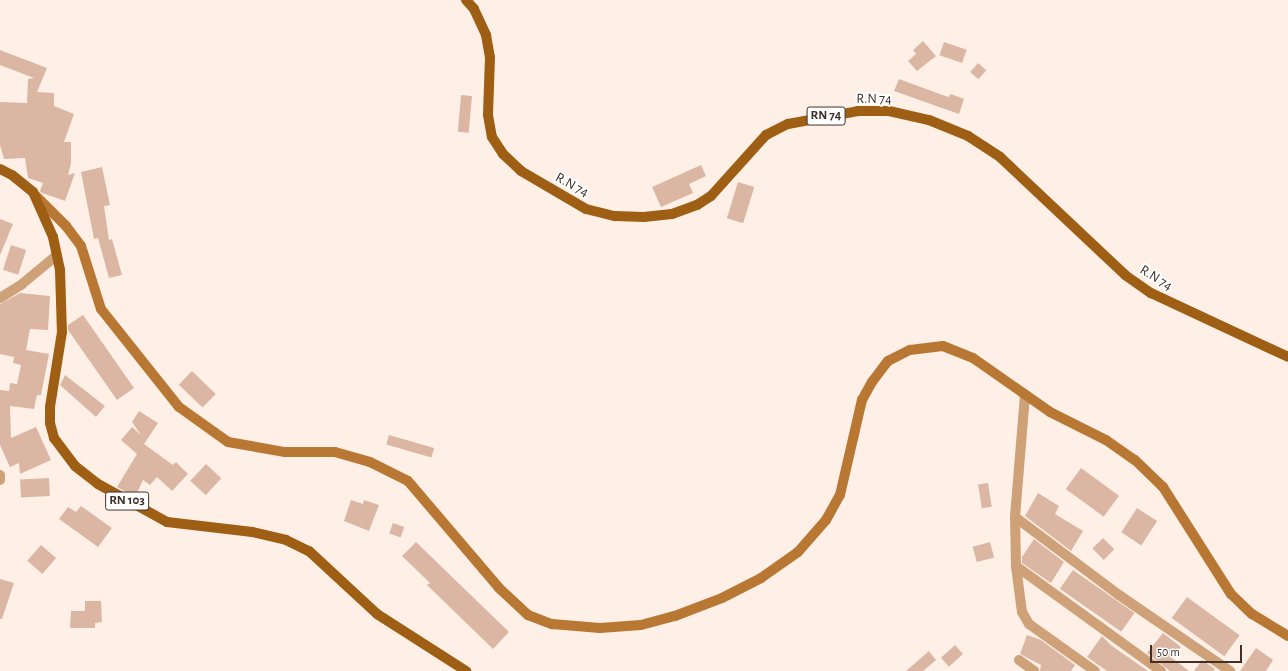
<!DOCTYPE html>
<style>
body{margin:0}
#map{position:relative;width:1288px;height:671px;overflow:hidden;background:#fff0e7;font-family:"Alegreya Sans",sans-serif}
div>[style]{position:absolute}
.building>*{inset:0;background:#dbb7a3;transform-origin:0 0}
.street>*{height:10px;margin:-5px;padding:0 5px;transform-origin:5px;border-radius:5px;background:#cea178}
.secondary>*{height:10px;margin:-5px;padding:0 5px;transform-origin:5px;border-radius:5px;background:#b97734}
.primary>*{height:10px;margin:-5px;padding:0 5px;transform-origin:5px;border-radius:5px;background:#9e5e14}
span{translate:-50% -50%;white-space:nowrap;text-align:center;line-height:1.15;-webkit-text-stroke:4px #fff;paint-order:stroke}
.shield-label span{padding:1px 3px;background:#fff;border:1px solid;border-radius:3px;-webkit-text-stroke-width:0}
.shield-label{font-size:13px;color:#3f3129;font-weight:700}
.street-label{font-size:14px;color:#3f3129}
.scale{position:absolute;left:1150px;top:645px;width:92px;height:18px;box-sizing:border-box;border:2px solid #3f3129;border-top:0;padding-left:5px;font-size:12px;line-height:14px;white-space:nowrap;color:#3f3129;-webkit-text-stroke:3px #fff;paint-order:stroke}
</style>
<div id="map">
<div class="building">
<i style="clip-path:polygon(923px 41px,936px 56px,917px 71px,908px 61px,916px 54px,913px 50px)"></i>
<i style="left:944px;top:42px;width:24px;height:14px;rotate:19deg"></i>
<i style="clip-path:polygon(0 50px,47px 68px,37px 92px,54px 93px,54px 106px,74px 114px,64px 142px,71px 142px,71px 163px,68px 175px,75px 173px,65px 201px,42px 193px,40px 191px,43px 183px,28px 178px,25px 158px,4px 159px,0 145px,0 102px,27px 103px,28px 79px,34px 78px,0 65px)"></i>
<i style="left:978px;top:63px;width:11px;height:12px;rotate:41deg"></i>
<i style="clip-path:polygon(899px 79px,948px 97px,951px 94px,964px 99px,959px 114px,894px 91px)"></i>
<i style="left:461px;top:95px;width:11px;height:37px;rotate:5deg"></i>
<i style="clip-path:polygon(701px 165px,706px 176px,689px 184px,693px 193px,661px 207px,652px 187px)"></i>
<i style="clip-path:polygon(102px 167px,110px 205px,104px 206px,109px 240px,112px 239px,122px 275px,109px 278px,98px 238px,94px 239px,81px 172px)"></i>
<i style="left:738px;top:182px;width:17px;height:38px;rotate:17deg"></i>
<i style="clip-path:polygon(0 219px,13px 224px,0 255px)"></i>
<i style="left:11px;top:245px;width:16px;height:26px;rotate:18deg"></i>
<i style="clip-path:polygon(20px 293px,50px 296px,48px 330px,30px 329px,26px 350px,49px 354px,41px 395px,37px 395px,34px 409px,10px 406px,11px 438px,36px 427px,51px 460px,20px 474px,19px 463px,10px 467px,0 445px,0 390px,9px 391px,10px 383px,17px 384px,21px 365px,13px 363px,14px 357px,0 354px,0 304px)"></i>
<i style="clip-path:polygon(83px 315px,134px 388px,117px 400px,68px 330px,68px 325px)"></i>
<i style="left:192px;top:371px;width:33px;height:19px;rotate:44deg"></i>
<i style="clip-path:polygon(65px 375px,105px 406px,96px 417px,60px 385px)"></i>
<i style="clip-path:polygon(139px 411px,158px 423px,144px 444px,173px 465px,176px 462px,188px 474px,172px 491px,157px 477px,150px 485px,143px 480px,135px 497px,117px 487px,137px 454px,121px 440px,132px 427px,141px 435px,132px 422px)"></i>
<i style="left:389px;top:435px;width:47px;height:10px;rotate:16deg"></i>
<i style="left:206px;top:464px;width:21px;height:23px;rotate:43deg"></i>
<i style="left:1081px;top:468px;width:47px;height:26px;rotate:36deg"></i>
<i style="left:49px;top:478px;width:18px;height:29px;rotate:87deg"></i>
<i style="left:988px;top:483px;width:24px;height:10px;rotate:81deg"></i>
<i style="clip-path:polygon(1038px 493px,1059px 506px,1055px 514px,1083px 531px,1071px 551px,1025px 516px)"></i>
<i style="clip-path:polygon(351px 500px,363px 504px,364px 500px,379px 505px,369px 531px,344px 521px)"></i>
<i style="clip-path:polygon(81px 506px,112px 528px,98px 547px,59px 519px,68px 507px,76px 512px)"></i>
<i style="left:1137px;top:508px;width:24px;height:29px;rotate:33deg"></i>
<i style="left:393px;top:523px;width:12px;height:11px;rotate:20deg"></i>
<i style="left:1103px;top:538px;width:16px;height:15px;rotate:45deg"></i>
<i style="clip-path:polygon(1034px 539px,1064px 562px,1051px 583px,1022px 563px,1022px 557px)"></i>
<i style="clip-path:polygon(416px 542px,509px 632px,493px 649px,427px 585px,430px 583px,402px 556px)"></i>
<i style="left:990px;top:542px;width:16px;height:18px;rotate:75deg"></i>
<i style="left:41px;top:545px;width:20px;height:21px;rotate:41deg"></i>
<i style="left:1073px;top:570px;width:75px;height:23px;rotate:35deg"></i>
<i style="clip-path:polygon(0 579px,14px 583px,2px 619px,0 619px)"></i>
<i style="left:1187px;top:597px;width:65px;height:26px;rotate:36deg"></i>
<i style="clip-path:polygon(85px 601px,101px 601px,102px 622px,95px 623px,95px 628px,70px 628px,71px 611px,85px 611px)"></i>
<i style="clip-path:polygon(1163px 633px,1181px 647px,1172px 658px,1189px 671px,1170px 671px,1147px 653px)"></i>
<i style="clip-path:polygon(1027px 635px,1041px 640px,1075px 665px,1071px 671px,1040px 671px,1041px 665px,1020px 654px)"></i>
<i style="clip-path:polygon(1102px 636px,1112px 646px,1148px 671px,1107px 671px,1087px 657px)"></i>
<i style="left:955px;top:645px;width:12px;height:19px;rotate:48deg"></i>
<i style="clip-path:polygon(1256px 648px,1273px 660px,1266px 671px,1240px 671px)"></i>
<i style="clip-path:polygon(929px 651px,936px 660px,923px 671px,906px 671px)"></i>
<i style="clip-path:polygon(1202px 660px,1215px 669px,1213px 671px,1194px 671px)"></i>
</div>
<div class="street">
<i style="left:0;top:298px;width:26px;rotate:-32deg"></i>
<i style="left:22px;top:284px;width:45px;rotate:-39.6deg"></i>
<i style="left:1025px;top:395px;width:122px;rotate:94.7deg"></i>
<i style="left:1015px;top:517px;width:49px;rotate:88.8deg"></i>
<i style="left:1016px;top:566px;width:46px;rotate:82.6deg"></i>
<i style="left:1022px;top:612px;width:14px;rotate:60deg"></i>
<i style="left:1029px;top:624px;width:81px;rotate:35.5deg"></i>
<i style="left:0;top:475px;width:5px;rotate:90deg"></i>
<i style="left:1015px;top:517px;width:130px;rotate:36.9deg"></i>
<i style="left:1119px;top:595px;width:135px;rotate:34.4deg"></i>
<i style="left:1016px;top:566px;width:179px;rotate:35.9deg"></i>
<i style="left:1019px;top:660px;width:19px;rotate:36deg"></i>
</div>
<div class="secondary">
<i style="left:35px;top:195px;width:44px;rotate:45deg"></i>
<i style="left:66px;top:226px;width:25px;rotate:53deg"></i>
<i style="left:81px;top:246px;width:66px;rotate:72.4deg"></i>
<i style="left:101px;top:309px;width:125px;rotate:51.5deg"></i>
<i style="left:179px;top:407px;width:60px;rotate:35.5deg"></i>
<i style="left:228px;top:442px;width:58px;rotate:10deg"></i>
<i style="left:285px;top:452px;width:50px"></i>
<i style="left:335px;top:452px;width:36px;rotate:16deg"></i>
<i style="left:370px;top:462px;width:42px;rotate:26.6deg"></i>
<i style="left:408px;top:481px;width:140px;rotate:49.6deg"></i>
<i style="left:499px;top:588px;width:40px;rotate:43deg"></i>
<i style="left:528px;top:615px;width:26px;rotate:21deg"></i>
<i style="left:552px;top:624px;width:48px;rotate:4.8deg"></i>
<i style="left:600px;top:628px;width:41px;rotate:-4.2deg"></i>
<i style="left:641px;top:625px;width:35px;rotate:-15deg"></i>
<i style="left:675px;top:616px;width:50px;rotate:-21deg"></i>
<i style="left:722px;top:598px;width:44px;rotate:-27.1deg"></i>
<i style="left:761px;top:578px;width:45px;rotate:-35.1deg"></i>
<i style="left:798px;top:552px;width:43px;rotate:-48.8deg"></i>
<i style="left:826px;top:520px;width:29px;rotate:-61deg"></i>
<i style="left:840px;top:495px;width:98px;rotate:-77deg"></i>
<i style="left:862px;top:400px;width:21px;rotate:-61deg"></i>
<i style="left:872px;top:382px;width:26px;rotate:-53deg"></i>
<i style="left:888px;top:361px;width:25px;rotate:-27deg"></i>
<i style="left:910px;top:350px;width:33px;rotate:-7deg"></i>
<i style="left:943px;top:346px;width:32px;rotate:22deg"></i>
<i style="left:973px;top:358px;width:94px;rotate:35deg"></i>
<i style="left:1050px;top:412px;width:63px;rotate:26.6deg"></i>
<i style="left:1106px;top:440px;width:35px;rotate:35deg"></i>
<i style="left:1135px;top:460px;width:39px;rotate:44deg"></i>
<i style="left:1163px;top:487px;width:127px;rotate:57.6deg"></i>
<i style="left:1231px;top:594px;width:29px;rotate:44deg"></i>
<i style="left:1252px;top:614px;width:42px;rotate:31.4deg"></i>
</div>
<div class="primary">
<i style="left:466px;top:0;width:12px;rotate:48deg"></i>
<i style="left:474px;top:9px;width:29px;rotate:65deg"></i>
<i style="left:486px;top:35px;width:22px;rotate:80deg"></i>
<i style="left:490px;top:57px;width:58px;rotate:92deg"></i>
<i style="left:488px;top:115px;width:22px;rotate:80deg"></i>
<i style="left:492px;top:137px;width:20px;rotate:57deg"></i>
<i style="left:503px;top:154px;width:25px;rotate:43deg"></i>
<i style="left:521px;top:171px;width:75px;rotate:30.3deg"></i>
<i style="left:586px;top:209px;width:30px;rotate:14deg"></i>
<i style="left:615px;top:216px;width:29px;rotate:2deg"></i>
<i style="left:644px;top:217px;width:28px;rotate:-6deg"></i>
<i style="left:672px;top:214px;width:27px;rotate:-20deg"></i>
<i style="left:697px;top:205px;width:17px;rotate:-33deg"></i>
<i style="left:711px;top:196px;width:82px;rotate:-48deg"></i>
<i style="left:766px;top:135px;width:25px;rotate:-27deg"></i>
<i style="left:788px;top:124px;width:71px;rotate:-10.5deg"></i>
<i style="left:858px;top:111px;width:31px"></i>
<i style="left:889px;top:111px;width:41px;rotate:12.7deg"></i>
<i style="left:929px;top:120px;width:42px;rotate:22.3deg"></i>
<i style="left:968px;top:136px;width:38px;rotate:33deg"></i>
<i style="left:1000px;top:157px;width:172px;rotate:43.3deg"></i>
<i style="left:1125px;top:275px;width:32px;rotate:35deg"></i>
<i style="left:1151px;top:293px;width:151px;rotate:25deg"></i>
<i style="left:0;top:169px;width:13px;rotate:27deg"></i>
<i style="left:12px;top:175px;width:27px;rotate:39deg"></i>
<i style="left:33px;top:192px;width:49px;rotate:66deg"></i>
<i style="left:53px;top:237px;width:34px;rotate:78deg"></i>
<i style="left:60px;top:270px;width:62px;rotate:88.2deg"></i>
<i style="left:62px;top:332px;width:76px;rotate:99.1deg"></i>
<i style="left:50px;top:407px;width:16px;rotate:90deg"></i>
<i style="left:50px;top:423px;width:16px;rotate:75deg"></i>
<i style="left:54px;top:438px;width:35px;rotate:53deg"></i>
<i style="left:75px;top:466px;width:29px;rotate:38deg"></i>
<i style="left:98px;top:484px;width:79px;rotate:28.8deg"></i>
<i style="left:167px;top:522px;width:86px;rotate:6.7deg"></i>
<i style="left:252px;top:532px;width:35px;rotate:13deg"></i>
<i style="left:286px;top:540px;width:25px;rotate:26deg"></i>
<i style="left:309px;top:551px;width:93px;rotate:42.8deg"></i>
<i style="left:377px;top:614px;width:106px;rotate:32.6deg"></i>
</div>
<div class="shield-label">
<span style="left:826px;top:116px">RN 74</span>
<span style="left:127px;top:501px">RN 103</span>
</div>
<div class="street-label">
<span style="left:874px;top:99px;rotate:1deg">R.N 74</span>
<span style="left:572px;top:185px;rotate:29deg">R.N 74</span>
<span style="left:1156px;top:278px;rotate:32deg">R.N 74</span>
</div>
<div class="scale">50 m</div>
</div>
